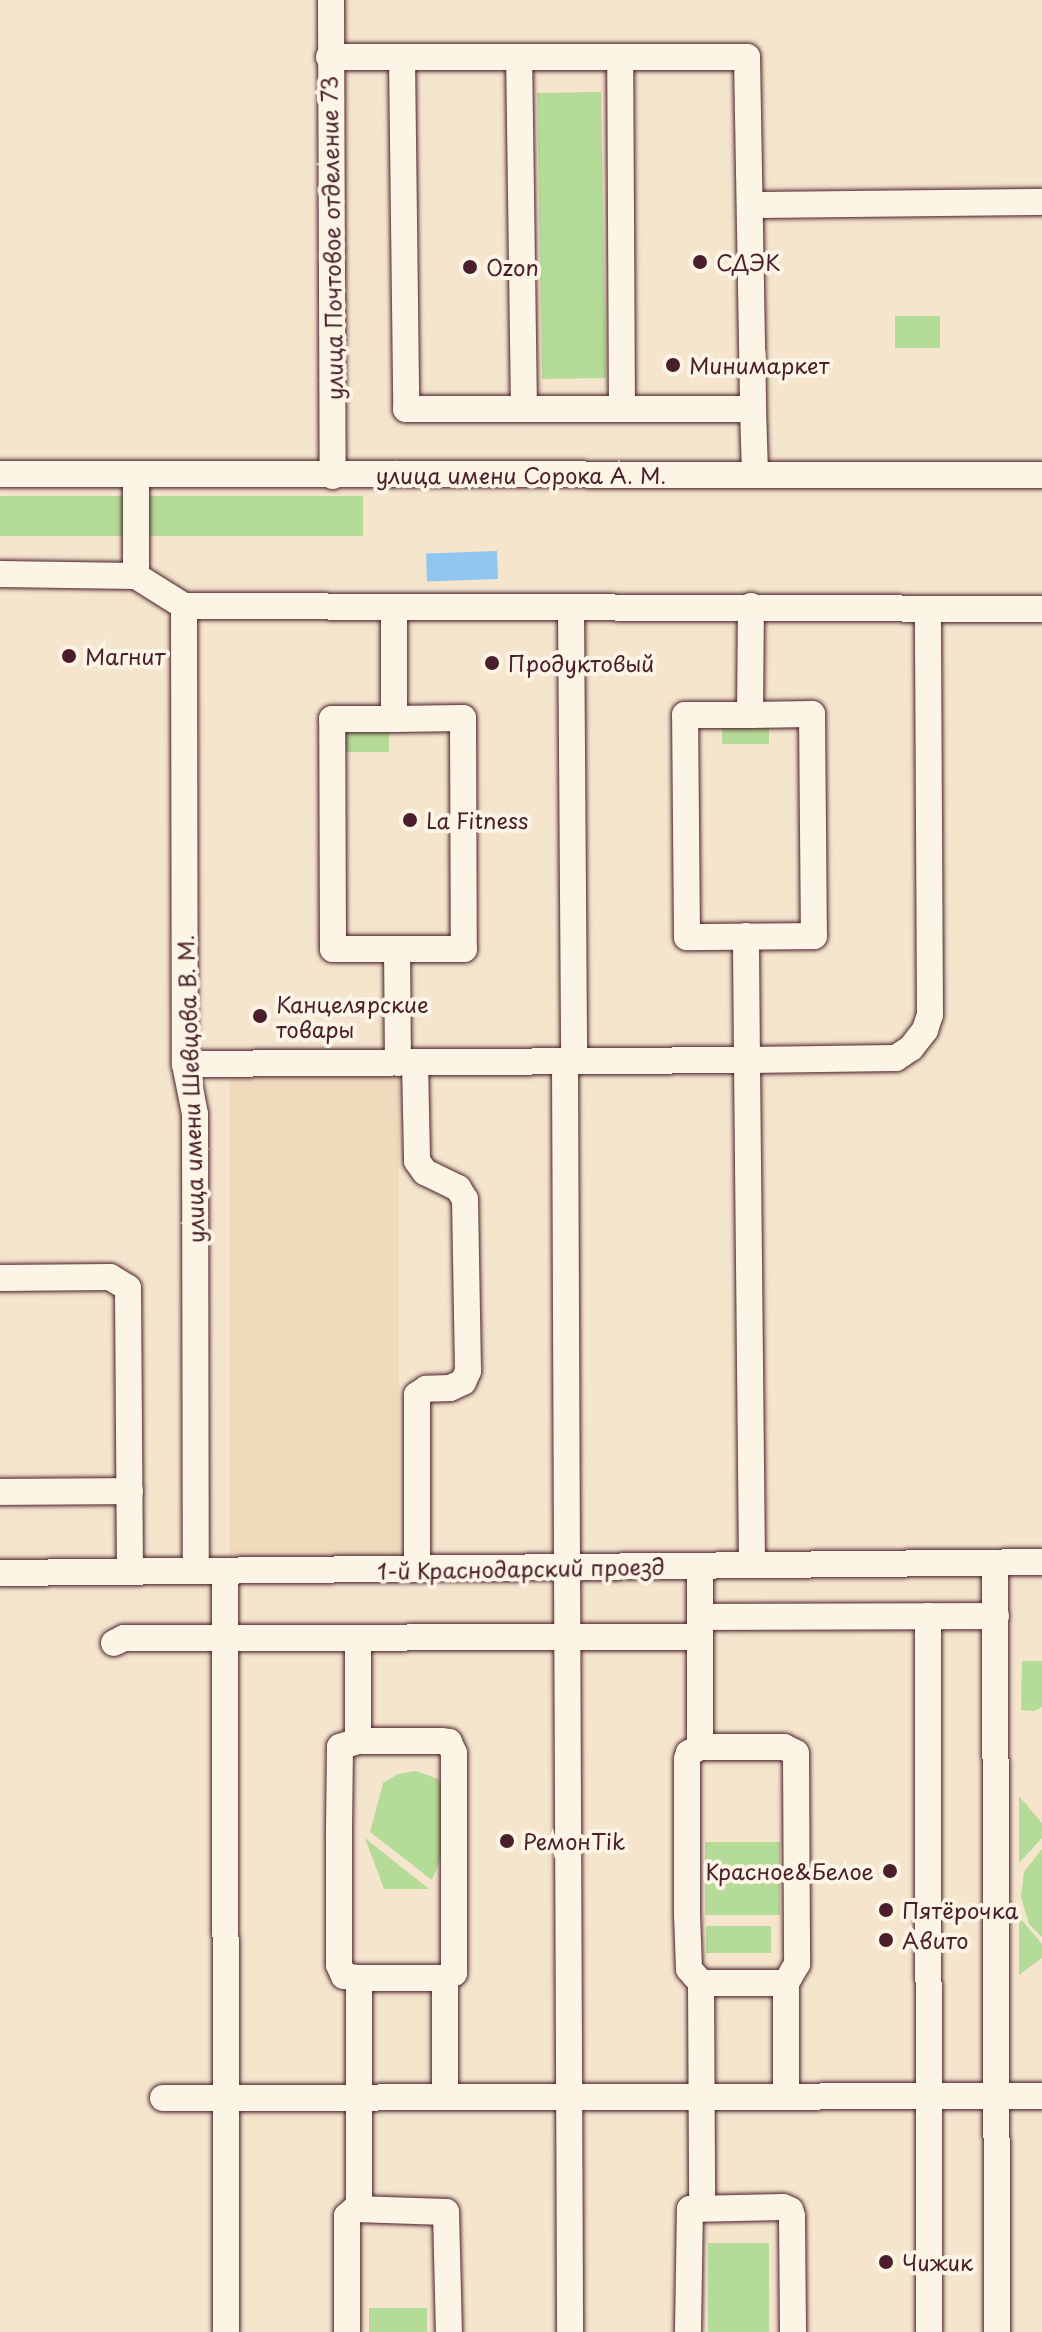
<!DOCTYPE html>
<meta charset="utf-8">
<style>
body{margin:0}
#map{position:relative;width:1042px;height:2332px;overflow:hidden;background:#f5e5cd;font-family:"Playpen Sans",sans-serif}
div>[style]{position:absolute}
.built>*{inset:0;background:#f0dabc;transform-origin:0 0}
.green>*{inset:0;background:#b4db97;transform-origin:0 0}
.water>*{inset:0;background:#92c5ef;transform-origin:0 0}
.roads{filter:drop-shadow(0 0 2px #4a1f2b) drop-shadow(0 0 2px #4a1f2b)}
.minor>*{height:26px;margin:-13px;padding:0 13px;transform-origin:13px;border-radius:13px;background:#fcf5e5}
.dots>*{width:22px;height:22px;translate:-50% -50%;box-sizing:border-box;border:4px solid #fcf5e5;border-radius:50%}
span{translate:-50% -50%;white-space:nowrap;text-align:center;line-height:1.15;-webkit-text-stroke:8px #fcf5e5;paint-order:stroke}
.street-label{font-size:22px;color:#4a1f2b}
.poi-label{font-size:22px;color:#4a1f2b}
.left{translate:0 -50%;text-align:left}
.right{translate:-100% -50%;text-align:right}
</style>
<div id="map">
<div class="built">
<i style="left:399px;top:1076px;width:488px;height:169px;rotate:90deg"></i>
</div>
<div class="green">
<i style="left:601px;top:92px;width:286px;height:64px;rotate:89deg"></i>
<i style="left:895px;top:316px;width:45px;height:32px"></i>
<i style="left:0;top:496px;width:363px;height:40px"></i>
<i style="left:769px;top:723px;width:21px;height:47px;rotate:90deg"></i>
<i style="left:337px;top:731px;width:52px;height:21px"></i>
<i style="clip-path:polygon(1022px 1661px,1042px 1661px,1042px 1707px,1034px 1711px,1021px 1710px)"></i>
<i style="clip-path:polygon(416px 1771px,438px 1779px,449px 1792px,450px 1836px,432px 1880px,370px 1832px,383px 1783px,398px 1774px)"></i>
<i style="clip-path:polygon(1019px 1796px,1042px 1823px,1042px 1838px,1019px 1863px)"></i>
<i style="clip-path:polygon(365px 1838px,429px 1889px,384px 1889px)"></i>
<i style="left:705px;top:1842px;width:75px;height:73px"></i>
<i style="clip-path:polygon(1042px 1849px,1042px 1937px,1029px 1924px,1021px 1897px,1024px 1872px)"></i>
<i style="clip-path:polygon(1019px 1917px,1042px 1944px,1042px 1958px,1019px 1975px)"></i>
<i style="left:706px;top:1926px;width:65px;height:27px"></i>
<i style="left:708px;top:2243px;width:61px;height:89px"></i>
<i style="left:369px;top:2308px;width:58px;height:24px"></i>
</div>
<div class="water">
<i style="left:497px;top:551px;width:28px;height:71px;rotate:88deg"></i>
</div>
<div class="roads">
<div class="minor">
<i style="left:331px;top:0;width:476px;rotate:89.8deg"></i>
<i style="left:329px;top:57px;width:73px"></i>
<i style="left:519px;top:57px;width:101px"></i>
<i style="left:750px;top:205px;width:292px;rotate:-0.6deg"></i>
<i style="left:524px;top:409px;width:352px;rotate:-90.8deg"></i>
<i style="left:519px;top:57px;width:117px;rotate:180deg"></i>
<i style="left:402px;top:57px;width:352px;rotate:89.3deg"></i>
<i style="left:406px;top:409px;width:347px"></i>
<i style="left:753px;top:409px;width:65px;rotate:88.2deg"></i>
<i style="left:622px;top:409px;width:352px;rotate:-90.3deg"></i>
<i style="left:620px;top:57px;width:127px"></i>
<i style="left:747px;top:57px;width:352px;rotate:89deg"></i>
<i style="left:0;top:474px;width:1042px;rotate:0.05deg"></i>
<i style="left:136px;top:474px;width:102px;rotate:90deg"></i>
<i style="left:0;top:574px;width:136px;rotate:0.8deg"></i>
<i style="left:136px;top:576px;width:57px;rotate:32deg"></i>
<i style="left:184px;top:606px;width:858px;rotate:0.2deg"></i>
<i style="left:184px;top:606px;width:458px;rotate:89.9deg"></i>
<i style="left:185px;top:1064px;width:51px;rotate:78.7deg"></i>
<i style="left:195px;top:1114px;width:457px;rotate:89.9deg"></i>
<i style="left:571px;top:607px;width:455px;rotate:89.6deg"></i>
<i style="left:750px;top:715px;width:62px;rotate:-0.9deg"></i>
<i style="left:812px;top:714px;width:222px;rotate:89.5deg"></i>
<i style="left:814px;top:936px;width:127px;rotate:179.5deg"></i>
<i style="left:687px;top:937px;width:222px;rotate:-90.5deg"></i>
<i style="left:685px;top:715px;width:65px"></i>
<i style="left:750px;top:715px;width:109px;rotate:-89.5deg"></i>
<i style="left:394px;top:719px;width:69px;rotate:-0.8deg"></i>
<i style="left:463px;top:718px;width:231px;rotate:89.8deg"></i>
<i style="left:464px;top:949px;width:131px;rotate:180deg"></i>
<i style="left:333px;top:949px;width:230px;rotate:-90.2deg"></i>
<i style="left:332px;top:719px;width:62px"></i>
<i style="left:394px;top:719px;width:111px;rotate:-90deg"></i>
<i style="left:397px;top:949px;width:114px;rotate:89.5deg"></i>
<i style="left:415px;top:1062px;width:99px;rotate:88.8deg"></i>
<i style="left:417px;top:1161px;width:14px;rotate:54deg"></i>
<i style="left:425px;top:1172px;width:37px;rotate:26deg"></i>
<i style="left:458px;top:1188px;width:13px;rotate:58deg"></i>
<i style="left:465px;top:1199px;width:172px;rotate:89deg"></i>
<i style="left:468px;top:1371px;width:12px;rotate:114deg"></i>
<i style="left:463px;top:1382px;width:14px;rotate:155deg"></i>
<i style="left:450px;top:1388px;width:24px;rotate:178deg"></i>
<i style="left:426px;top:1389px;width:11px;rotate:146deg"></i>
<i style="left:417px;top:1395px;width:174px;rotate:90deg"></i>
<i style="left:565px;top:1062px;width:1270px;rotate:89.77deg"></i>
<i style="left:185px;top:1064px;width:562px;rotate:-0.41deg"></i>
<i style="left:747px;top:1060px;width:124px;rotate:-90.5deg"></i>
<i style="left:0;top:1278px;width:110px;rotate:-0.5deg"></i>
<i style="left:110px;top:1277px;width:21px;rotate:31deg"></i>
<i style="left:128px;top:1288px;width:284px;rotate:89.6deg"></i>
<i style="left:0;top:1492px;width:130px;rotate:-0.4deg"></i>
<i style="left:995px;top:1563px;width:769px;rotate:89.85deg"></i>
<i style="left:752px;top:1565px;width:505px;rotate:-90.57deg"></i>
<i style="left:747px;top:1060px;width:149px;rotate:-0.8deg"></i>
<i style="left:896px;top:1058px;width:18px;rotate:-34deg"></i>
<i style="left:911px;top:1048px;width:23px;rotate:-52deg"></i>
<i style="left:925px;top:1030px;width:16px;rotate:-72deg"></i>
<i style="left:930px;top:1015px;width:406px;rotate:-90.3deg"></i>
<i style="left:700px;top:1566px;width:181px;rotate:90deg"></i>
<i style="left:700px;top:1747px;width:84px"></i>
<i style="left:784px;top:1747px;width:13px;rotate:27deg"></i>
<i style="left:796px;top:1753px;width:211px;rotate:89.7deg"></i>
<i style="left:797px;top:1964px;width:22px;rotate:120deg"></i>
<i style="left:786px;top:1983px;width:114px;rotate:90deg"></i>
<i style="left:225px;top:1571px;width:761px;rotate:89.92deg"></i>
<i style="left:0;top:1573px;width:1042px;rotate:-0.6deg"></i>
<i style="left:928px;top:1616px;width:716px;rotate:89.92deg"></i>
<i style="left:700px;top:1617px;width:296px;rotate:-0.2deg"></i>
<i style="left:358px;top:1638px;width:103px;rotate:90deg"></i>
<i style="left:358px;top:1741px;width:19px;rotate:162deg"></i>
<i style="left:340px;top:1747px;width:87px;rotate:90.7deg"></i>
<i style="left:339px;top:1834px;width:131px;rotate:90deg"></i>
<i style="left:339px;top:1965px;width:12px;rotate:66deg"></i>
<i style="left:344px;top:1976px;width:15px;rotate:8deg"></i>
<i style="left:359px;top:1978px;width:231px;rotate:90deg"></i>
<i style="left:114px;top:1643px;width:11px;rotate:-27deg"></i>
<i style="left:124px;top:1638px;width:576px;rotate:-0.1deg"></i>
<i style="left:358px;top:1741px;width:83px"></i>
<i style="left:441px;top:1741px;width:8px;rotate:7deg"></i>
<i style="left:449px;top:1742px;width:12px;rotate:66deg"></i>
<i style="left:454px;top:1753px;width:220px;rotate:90deg"></i>
<i style="left:454px;top:1973px;width:10px;rotate:151deg"></i>
<i style="left:445px;top:1978px;width:86px;rotate:180deg"></i>
<i style="left:700px;top:1747px;width:13px;rotate:151deg"></i>
<i style="left:689px;top:1753px;width:6px;rotate:108deg"></i>
<i style="left:687px;top:1759px;width:155px;rotate:90deg"></i>
<i style="left:687px;top:1914px;width:55px;rotate:87.9deg"></i>
<i style="left:689px;top:1969px;width:18px;rotate:49deg"></i>
<i style="left:701px;top:1983px;width:225px;rotate:89.7deg"></i>
<i style="left:445px;top:1978px;width:119px;rotate:90deg"></i>
<i style="left:701px;top:1983px;width:85px"></i>
<i style="left:163px;top:2098px;width:879px;rotate:-0.13deg"></i>
<i style="left:347px;top:2332px;width:116px;rotate:-90deg"></i>
<i style="left:347px;top:2216px;width:11px;rotate:-41deg"></i>
<i style="left:355px;top:2209px;width:91px;rotate:1.9deg"></i>
<i style="left:446px;top:2212px;width:120px;rotate:88.6deg"></i>
<i style="left:688px;top:2332px;width:123px;rotate:-89.1deg"></i>
<i style="left:690px;top:2209px;width:93px;rotate:-1.2deg"></i>
<i style="left:783px;top:2207px;width:8px;rotate:23deg"></i>
<i style="left:790px;top:2210px;width:6px;rotate:72deg"></i>
<i style="left:792px;top:2216px;width:116px;rotate:89.5deg"></i>
</div>
</div>
<div class="dots">
<i style="left:700px;top:262px;background:#4a1f2b"></i>
<i style="left:470px;top:267px;background:#4a1f2b"></i>
<i style="left:673px;top:365px;background:#4a1f2b"></i>
<i style="left:69px;top:656px;background:#4a1f2b"></i>
<i style="left:492px;top:663px;background:#4a1f2b"></i>
<i style="left:410px;top:820px;background:#4a1f2b"></i>
<i style="left:260px;top:1016px;background:#4a1f2b"></i>
<i style="left:507px;top:1841px;background:#4a1f2b"></i>
<i style="left:890px;top:1871px;background:#4a1f2b"></i>
<i style="left:886px;top:1910px;background:#4a1f2b"></i>
<i style="left:886px;top:1940px;background:#4a1f2b"></i>
<i style="left:886px;top:2262px;background:#4a1f2b"></i>
</div>
<div class="street-label">
<span style="left:331px;top:238px;rotate:-91deg">улица Почтовое отделение 73</span>
<span style="left:521px;top:475px">улица имени Сорока А. М.</span>
<span style="left:190px;top:1089px;rotate:-92deg">улица имени Шевцова В. М.</span>
<span style="left:521px;top:1568px;rotate:-1deg">1-й Краснодарский проезд</span>
</div>
<div class="poi-label">
<span class="left" style="left:716px;top:262px">СДЭК</span>
<span class="left" style="left:486px;top:267px">Ozon</span>
<span class="left" style="left:689px;top:365px">Минимаркет</span>
<span class="left" style="left:85px;top:656px">Магнит</span>
<span class="left" style="left:508px;top:663px">Продуктовый</span>
<span class="left" style="left:426px;top:820px">La Fitness</span>
<span class="left" style="left:276px;top:1016px">Канцелярские<br>товары</span>
<span class="left" style="left:523px;top:1841px">РемонTik</span>
<span class="right" style="left:874px;top:1871px">Красное&amp;Белое</span>
<span class="left" style="left:902px;top:1910px">Пятёрочка</span>
<span class="left" style="left:902px;top:1940px">Авито</span>
<span class="left" style="left:902px;top:2262px">Чижик</span>
</div>
</div>
